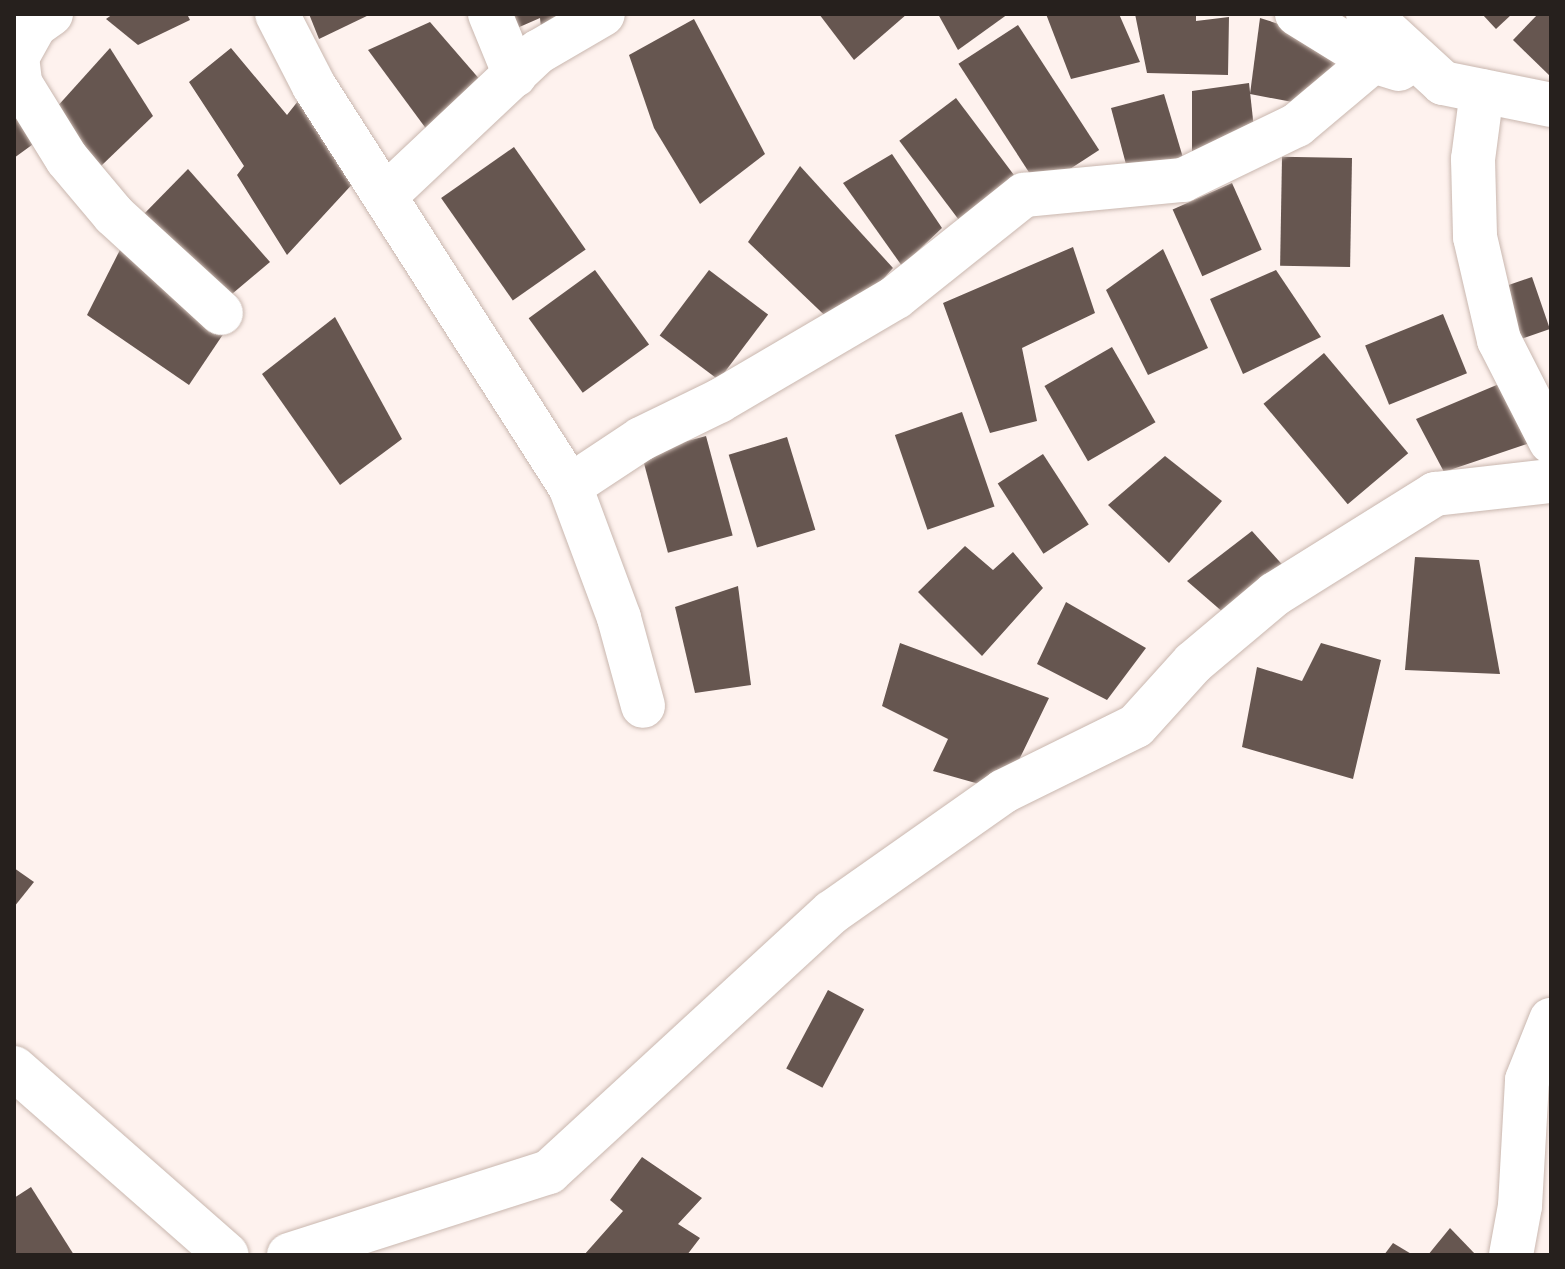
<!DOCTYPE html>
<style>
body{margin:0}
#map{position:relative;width:1565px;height:1269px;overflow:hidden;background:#fef2ee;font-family:Arial,sans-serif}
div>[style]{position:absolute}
.building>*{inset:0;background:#665650;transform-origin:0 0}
.roads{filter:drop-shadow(0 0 2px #c9b7af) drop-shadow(0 0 2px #c9b7af)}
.minor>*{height:44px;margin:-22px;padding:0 22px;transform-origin:22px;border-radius:22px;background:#fff}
span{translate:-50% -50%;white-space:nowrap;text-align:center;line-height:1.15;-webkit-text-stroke:8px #fff;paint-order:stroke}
.frame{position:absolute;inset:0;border:16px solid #26201d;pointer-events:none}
</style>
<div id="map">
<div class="building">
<i style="clip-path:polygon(113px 14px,187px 14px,190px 20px,138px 45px,106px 19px)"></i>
<i style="clip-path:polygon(309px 14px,371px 14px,319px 39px)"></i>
<i style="clip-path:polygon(503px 14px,583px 14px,542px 37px,540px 18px,508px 32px)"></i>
<i style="clip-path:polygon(819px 14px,907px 14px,854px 60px)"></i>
<i style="clip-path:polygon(938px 14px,1008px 14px,958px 50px)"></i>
<i style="clip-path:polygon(1046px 14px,1119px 14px,1140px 62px,1071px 79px)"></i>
<i style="clip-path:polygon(1135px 14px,1196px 14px,1196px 21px,1229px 17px,1228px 75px,1147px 73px)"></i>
<i style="clip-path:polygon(1482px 14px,1512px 14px,1496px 29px)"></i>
<i style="clip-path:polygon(1538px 14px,1551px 14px,1551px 77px,1513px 40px)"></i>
<i style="clip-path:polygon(1260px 18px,1350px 47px,1319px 107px,1250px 94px)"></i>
<i style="clip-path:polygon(694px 19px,765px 154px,700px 204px,654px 128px,629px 55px)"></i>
<i style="clip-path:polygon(430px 22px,488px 89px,430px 134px,368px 50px)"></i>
<i style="left:1018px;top:25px;width:149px;height:71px;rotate:57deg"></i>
<i style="clip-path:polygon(110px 48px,153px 116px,101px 166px,55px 109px)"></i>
<i style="clip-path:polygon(231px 48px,287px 115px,302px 96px,357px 179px,287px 255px,237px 175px,244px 166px,189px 82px)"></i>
<i style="clip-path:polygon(1249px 83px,1256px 147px,1192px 157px,1192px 91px)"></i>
<i style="clip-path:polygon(1164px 94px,1184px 161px,1127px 168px,1111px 108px)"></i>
<i style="left:956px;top:98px;width:101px;height:71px;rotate:53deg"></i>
<i style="clip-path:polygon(14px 105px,36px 142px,14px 158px)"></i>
<i style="left:514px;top:147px;width:125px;height:89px;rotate:55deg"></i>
<i style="clip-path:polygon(892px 154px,942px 228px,902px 266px,843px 183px)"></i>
<i style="left:1352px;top:158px;width:109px;height:70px;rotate:91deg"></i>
<i style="clip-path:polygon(800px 166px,893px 268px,839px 329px,748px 242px)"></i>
<i style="clip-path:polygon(188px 169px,270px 262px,226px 299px,140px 218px)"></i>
<i style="left:1232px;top:183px;width:73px;height:65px;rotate:66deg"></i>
<i style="clip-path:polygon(125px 240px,230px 324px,189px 385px,87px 315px)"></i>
<i style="clip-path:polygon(1073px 247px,1095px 313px,1022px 348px,1037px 421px,990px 433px,943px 303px)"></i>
<i style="clip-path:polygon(1163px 249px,1208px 348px,1148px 375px,1106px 290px)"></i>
<i style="left:595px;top:270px;width:92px;height:82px;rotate:54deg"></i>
<i style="left:709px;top:270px;width:74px;height:82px;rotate:37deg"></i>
<i style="clip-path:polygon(1276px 270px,1321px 337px,1243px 374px,1210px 299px)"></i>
<i style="left:1532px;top:277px;width:55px;height:40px;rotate:71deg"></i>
<i style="left:1443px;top:314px;width:64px;height:84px;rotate:68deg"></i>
<i style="clip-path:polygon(335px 317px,402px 439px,340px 485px,262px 374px)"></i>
<i style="left:1112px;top:347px;width:87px;height:78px;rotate:60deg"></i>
<i style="left:1324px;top:353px;width:131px;height:79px;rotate:50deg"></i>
<i style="clip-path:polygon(1499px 384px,1533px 442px,1444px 472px,1416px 419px)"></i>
<i style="left:962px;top:412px;width:100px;height:71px;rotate:71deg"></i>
<i style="left:706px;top:436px;width:103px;height:67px;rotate:75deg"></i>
<i style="left:787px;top:437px;width:97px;height:61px;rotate:73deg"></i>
<i style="left:1043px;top:454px;width:84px;height:54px;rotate:57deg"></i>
<i style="clip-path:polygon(1165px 456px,1222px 501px,1169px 563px,1108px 505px)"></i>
<i style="clip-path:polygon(1252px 531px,1288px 571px,1232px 620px,1187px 581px)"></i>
<i style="clip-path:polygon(965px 546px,993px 570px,1013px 552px,1043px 588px,982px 656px,918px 592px)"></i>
<i style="clip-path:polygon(1415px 557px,1479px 560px,1500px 674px,1405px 670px)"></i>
<i style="clip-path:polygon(738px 586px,751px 685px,695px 693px,675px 607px)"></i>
<i style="clip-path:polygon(1066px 602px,1146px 648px,1107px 700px,1037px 664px)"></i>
<i style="clip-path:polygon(900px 643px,1049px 698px,1004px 791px,933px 771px,948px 739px,882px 706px)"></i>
<i style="clip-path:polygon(1321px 643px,1381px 660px,1353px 779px,1242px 747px,1257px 667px,1302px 681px)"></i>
<i style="clip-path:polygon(14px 868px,34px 882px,14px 907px)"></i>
<i style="left:828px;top:990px;width:41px;height:89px;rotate:28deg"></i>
<i style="clip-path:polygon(642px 1157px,702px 1198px,678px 1224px,700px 1238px,687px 1255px,584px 1255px,623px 1211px,610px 1200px)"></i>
<i style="clip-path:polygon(31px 1187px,74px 1255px,14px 1255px,14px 1198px)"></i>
<i style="clip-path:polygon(1450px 1228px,1476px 1255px,1428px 1255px)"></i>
<i style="clip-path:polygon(1393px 1243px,1413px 1255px,1384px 1255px)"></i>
</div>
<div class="roads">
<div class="minor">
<i style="left:51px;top:14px;width:19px;rotate:145deg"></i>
<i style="left:35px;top:25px;width:37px;rotate:119deg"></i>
<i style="left:17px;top:57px;width:26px;rotate:83deg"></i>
<i style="left:20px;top:83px;width:89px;rotate:58.3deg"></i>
<i style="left:67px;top:159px;width:73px;rotate:50deg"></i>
<i style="left:114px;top:215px;width:145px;rotate:42.5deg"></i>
<i style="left:277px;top:14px;width:81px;rotate:62.8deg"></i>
<i style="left:314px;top:86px;width:475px;rotate:57.4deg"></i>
<i style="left:570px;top:486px;width:141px;rotate:69.6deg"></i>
<i style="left:619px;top:618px;width:91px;rotate:74.7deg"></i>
<i style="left:490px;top:14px;width:66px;rotate:67.7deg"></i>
<i style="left:1297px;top:14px;width:89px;rotate:31.7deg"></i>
<i style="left:1373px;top:61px;width:27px;rotate:17deg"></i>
<i style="left:1368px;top:14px;width:102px;rotate:42.6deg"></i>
<i style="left:1443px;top:83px;width:110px;rotate:11.5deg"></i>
<i style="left:1482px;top:91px;width:69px;rotate:97.5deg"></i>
<i style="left:1473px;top:159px;width:78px;rotate:88.5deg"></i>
<i style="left:1475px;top:237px;width:106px;rotate:76.9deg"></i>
<i style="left:1499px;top:340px;width:114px;rotate:63deg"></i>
<i style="left:386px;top:195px;width:209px;rotate:-43.3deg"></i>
<i style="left:538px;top:52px;width:75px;rotate:-30.3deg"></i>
<i style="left:570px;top:486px;width:85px;rotate:-33.5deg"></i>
<i style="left:641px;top:439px;width:87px;rotate:-26deg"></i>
<i style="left:719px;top:401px;width:205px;rotate:-30.4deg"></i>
<i style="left:896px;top:297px;width:164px;rotate:-38.6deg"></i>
<i style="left:1024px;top:195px;width:160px;rotate:-5.4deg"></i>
<i style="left:1183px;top:180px;width:127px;rotate:-25.8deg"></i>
<i style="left:1297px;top:125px;width:99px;rotate:-40.1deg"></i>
<i style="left:14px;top:1068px;width:283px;rotate:41.3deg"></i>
<i style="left:289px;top:1255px;width:273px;rotate:-17.7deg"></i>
<i style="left:549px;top:1172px;width:384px;rotate:-42.6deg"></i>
<i style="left:832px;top:912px;width:210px;rotate:-35.1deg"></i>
<i style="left:1004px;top:791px;width:147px;rotate:-26.2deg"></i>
<i style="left:1136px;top:726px;width:85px;rotate:-47.9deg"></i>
<i style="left:1193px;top:663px;width:107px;rotate:-40.1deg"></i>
<i style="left:1275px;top:594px;width:189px;rotate:-32deg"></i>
<i style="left:1435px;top:494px;width:117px;rotate:-6.4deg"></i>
<i style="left:1511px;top:1255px;width:50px;rotate:-79.6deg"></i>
<i style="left:1520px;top:1206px;width:126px;rotate:-86.8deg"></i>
<i style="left:1527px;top:1080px;width:65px;rotate:-68.2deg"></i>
</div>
</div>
<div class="frame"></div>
</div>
